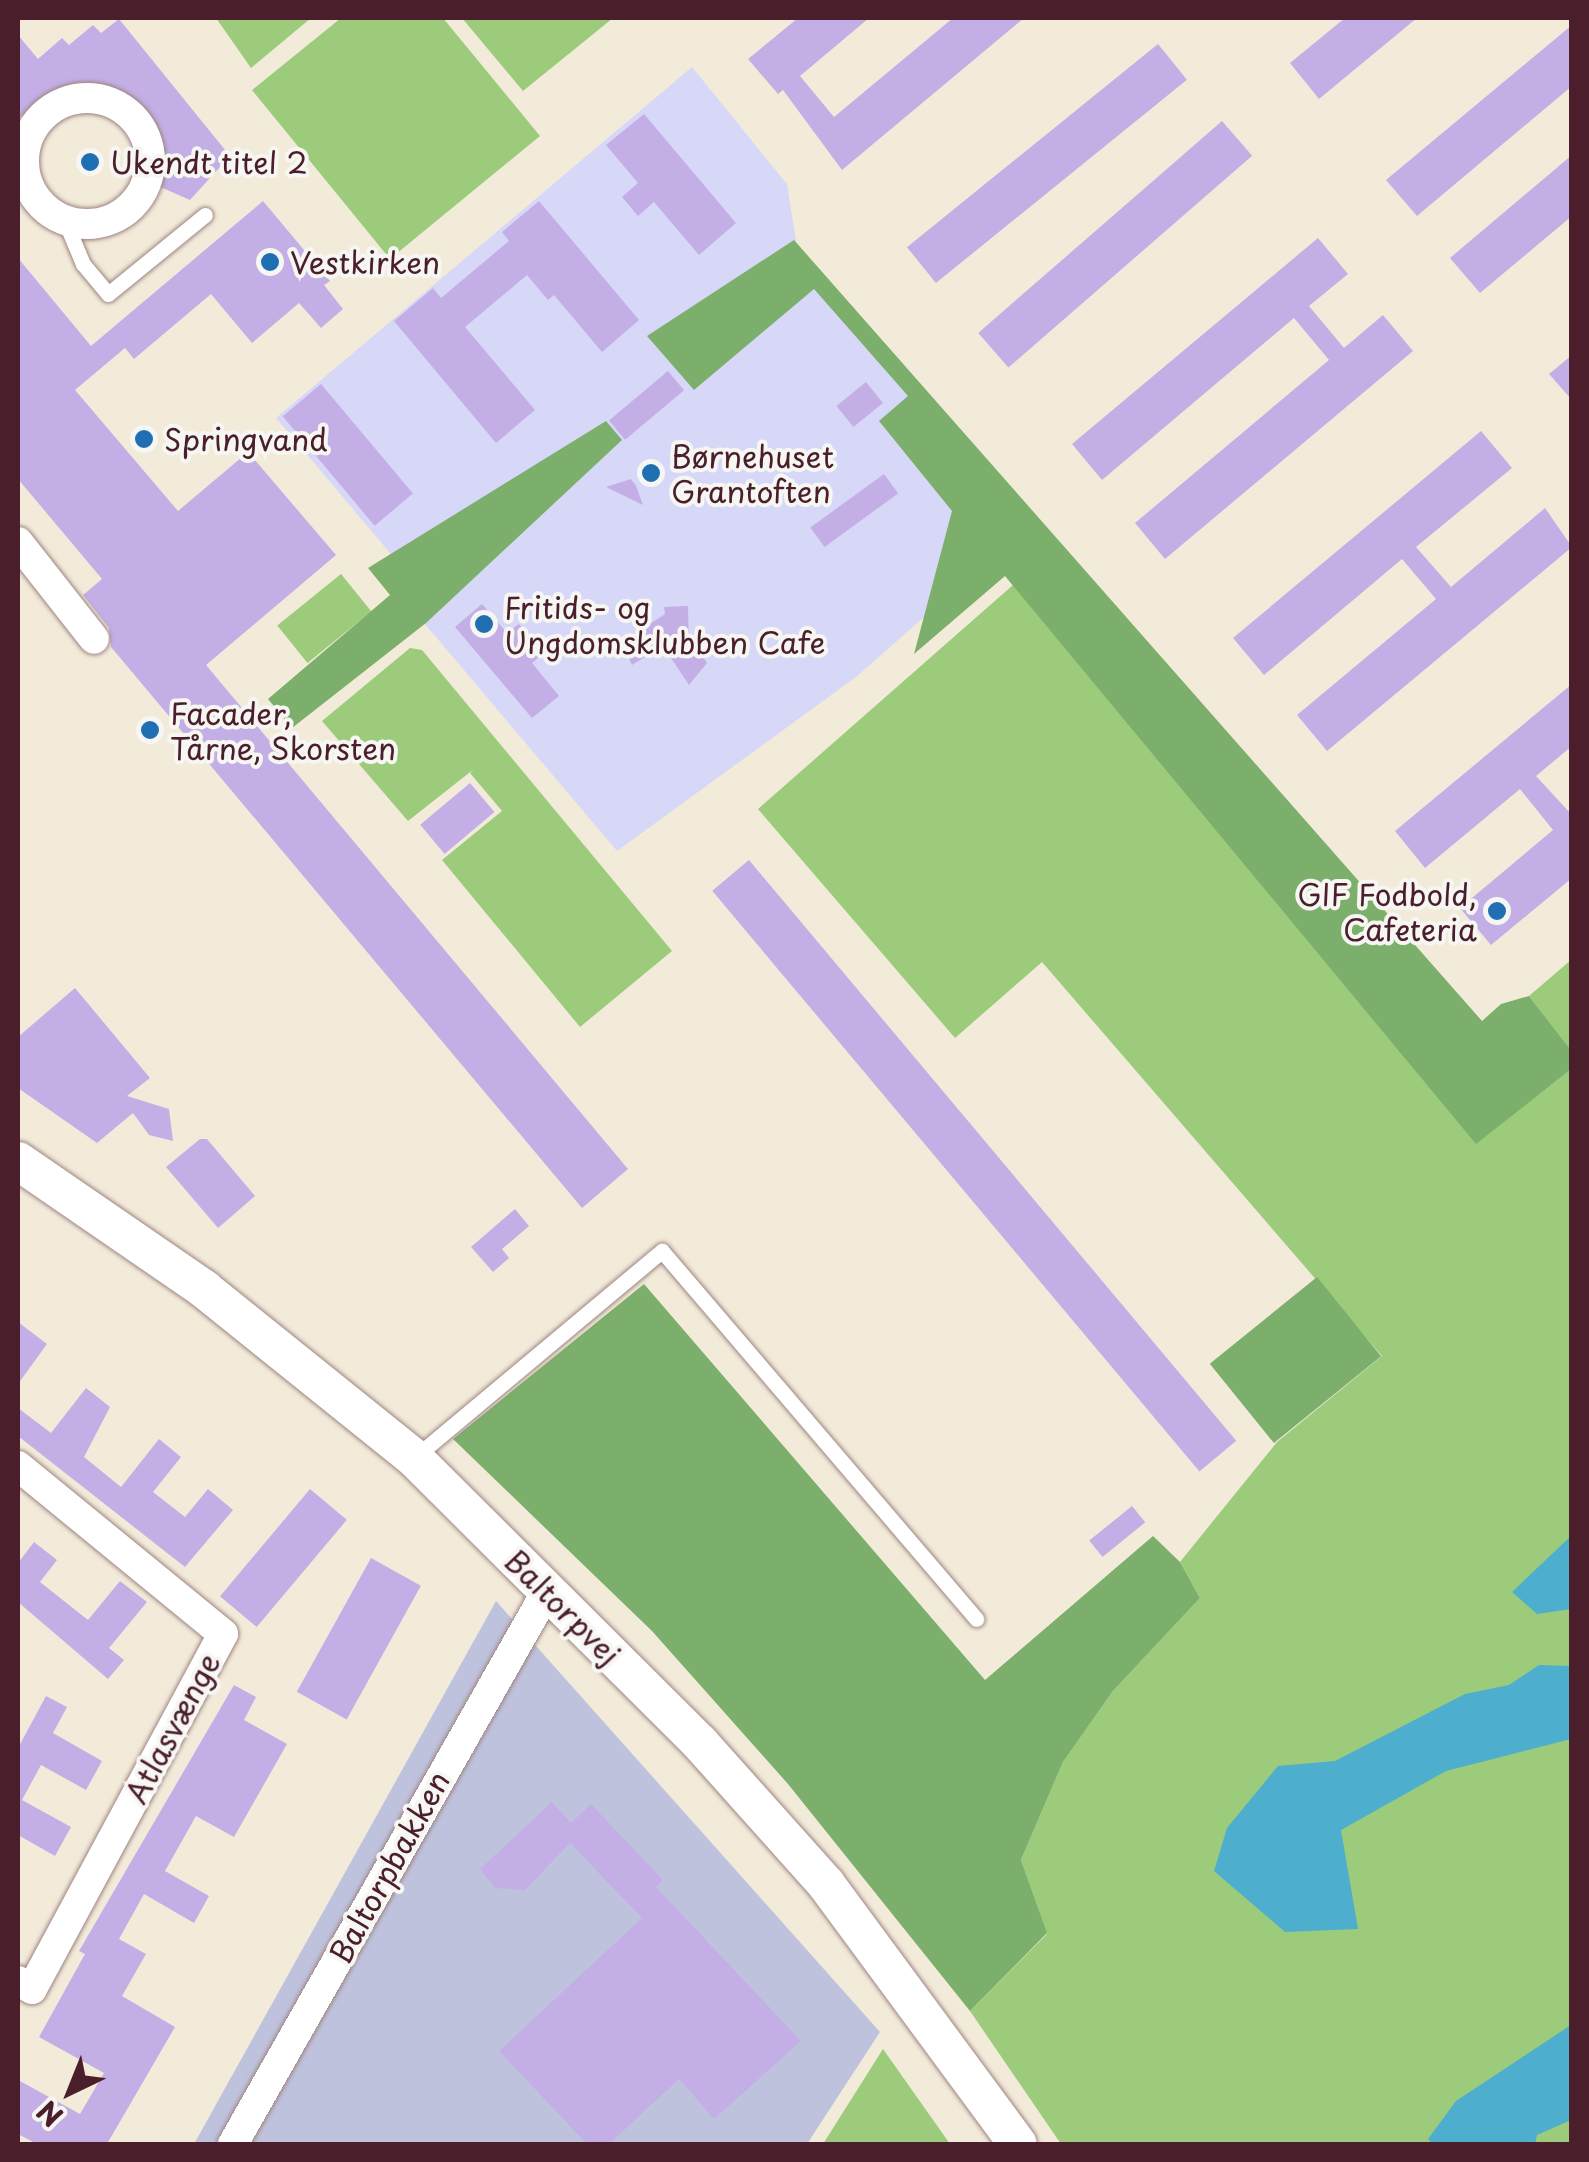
<!DOCTYPE html>
<meta charset="utf-8">
<style>
body{margin:0}
#map{position:relative;width:1589px;height:2162px;overflow:hidden;background:#f3ebda;font-family:"Playpen Sans",sans-serif}
div>[style]{position:absolute}
.built>*{inset:0;background:#d7d7f8}
.industrial>*{inset:0;background:#bfc2dd}
.green>*{inset:0;background:#9bcb7b;transform-origin:0 0}
.forest>*{inset:0;background:#7caf6b;transform-origin:0 0}
.water>*{inset:0;background:#4eaecd}
.building>*{inset:0;background:#c3afe5;transform-origin:0 0}
.roads{filter:drop-shadow(0 0 2px #9e8582) drop-shadow(0 0 2px #9e8582)}
.service>*{height:15px;margin:-7.5px;padding:0 7.5px;transform-origin:7.5px;border-radius:7.5px;background:#fff}
.minor>*{height:30px;margin:-15px;padding:0 15px;transform-origin:15px;border-radius:15px;background:#fff}
.minor>.ring{margin:-15px;padding:0;box-sizing:content-box;background:none;border:30px solid #fff;border-radius:50%}
.tertiary>*{height:38px;margin:-19px;padding:0 19px;transform-origin:19px;border-radius:19px;background:#fff}
.dots>*{width:28px;height:28px;translate:-50% -50%;box-sizing:border-box;border:5px solid #f6f6f2;border-radius:50%}
span{translate:-50% -50%;white-space:nowrap;text-align:center;line-height:1.15;-webkit-text-stroke:8px #f6f6f2;paint-order:stroke}
.poi-label{font-size:30px;color:#4a1f2b}
.left{translate:0 -50%;text-align:left}
.right{translate:-100% -50%;text-align:right}
.street-label{font-size:30px;color:#4a1f2b}
.frame{position:absolute;inset:0;border:20px solid #4a1f2b;pointer-events:none}
.north{position:absolute;left:20px;top:2042px;width:100px;height:100px;-webkit-text-stroke:8px #f6f6f2;paint-order:stroke;rotate:223deg;font-size:28px;font-weight:700;line-height:40px;text-align:center;color:#4a1f2b}
.north::after{content:'';display:block;margin:auto;width:35px;height:45px;background:#4a1f2b;clip-path:polygon(50% 0,100% 100%,50% 72%,0 100%)}
</style>
<div id="map">
<div class="built">
<i style="clip-path:polygon(692px 67px,787px 184px,799px 259px,1025px 528px,856px 677px,617px 851px,397px 591px,412px 579px,276px 418px)"></i>
</div>
<div class="industrial">
<i style="clip-path:polygon(496px 1601px,880px 2032px,807px 2144px,194px 2144px)"></i>
</div>
<div class="green">
<i style="clip-path:polygon(216px 18px,311px 18px,251px 68px)"></i>
<i style="clip-path:polygon(341px 18px,443px 18px,540px 136px,390px 259px,252px 90px)"></i>
<i style="clip-path:polygon(462px 18px,613px 18px,523px 91px)"></i>
<i style="left:341px;top:574px;width:48px;height:82px;rotate:51deg"></i>
<i style="clip-path:polygon(1013px 585px,1476px 1143px,1570px 1070px,1571px 1054px,1571px 2144px,1061px 2144px,970px 2011px,1047px 1934px,1021px 1860px,1063px 1762px,1113px 1691px,1200px 1598px,1180px 1562px,1277px 1442px,1382px 1356px,1042px 962px,955px 1038px,758px 809px)"></i>
<i style="clip-path:polygon(410px 648px,422px 650px,672px 951px,580px 1027px,442px 860px,502px 811px,470px 773px,474px 769px,408px 821px,322px 721px)"></i>
<i style="clip-path:polygon(1571px 960px,1571px 1050px,1529px 996px)"></i>
<i style="clip-path:polygon(883px 2049px,950px 2144px,823px 2144px)"></i>
</div>
<div class="forest">
<i style="clip-path:polygon(794px 240px,1482px 1021px,1501px 1004px,1529px 996px,1571px 1050px,1570px 1070px,1476px 1144px,1005px 576px,914px 654px,952px 511px,879px 421px,908px 396px,814px 289px,694px 390px,647px 336px)"></i>
<i style="clip-path:polygon(606px 421px,622px 440px,426px 623px,292px 728px,268px 699px,390px 595px,368px 568px)"></i>
<i style="left:1317px;top:1277px;width:102px;height:138px;rotate:51deg"></i>
<i style="clip-path:polygon(644px 1284px,985px 1680px,1153px 1536px,1180px 1562px,1200px 1598px,1113px 1691px,1063px 1762px,1021px 1860px,1047px 1933px,970px 2011px,788px 1784px,652px 1631px,453px 1439px)"></i>
</div>
<div class="water">
<i style="clip-path:polygon(1571px 1536px,1571px 1609px,1537px 1614px,1512px 1592px)"></i>
<i style="clip-path:polygon(1539px 1665px,1571px 1666px,1571px 1739px,1446px 1771px,1341px 1830px,1358px 1929px,1285px 1932px,1214px 1871px,1227px 1828px,1278px 1766px,1335px 1761px,1465px 1694px,1509px 1685px)"></i>
<i style="clip-path:polygon(1571px 2025px,1571px 2120px,1537px 2135px,1535px 2144px,1433px 2144px,1428px 2139px,1456px 2101px)"></i>
</div>
<div class="building">
<i style="clip-path:polygon(798px 18px,869px 18px,800px 76px,834px 117px,953px 18px,1024px 18px,842px 170px,783px 90px,778px 94px,748px 59px)"></i>
<i style="clip-path:polygon(1345px 18px,1417px 18px,1319px 99px,1290px 63px)"></i>
<i style="clip-path:polygon(119px 19px,230px 156px,190px 200px,158px 186px,165px 159px,159px 133px,129px 96px,103px 85px,75px 86px,18px 118px,18px 35px,38px 59px,62px 38px,69px 45px,93px 25px,101px 33px)"></i>
<i style="clip-path:polygon(1572px 25px,1572px 86px,1417px 216px,1386px 180px)"></i>
<i style="left:1158px;top:44px;width:46px;height:323px;rotate:51deg"></i>
<i style="clip-path:polygon(644px 114px,736px 223px,699px 255px,654px 202px,638px 216px,622px 197px,638px 183px,606px 145px)"></i>
<i style="left:1222px;top:121px;width:46px;height:323px;rotate:49deg"></i>
<i style="clip-path:polygon(1572px 155px,1572px 216px,1480px 293px,1450px 258px)"></i>
<i style="clip-path:polygon(263px 201px,330px 281px,324px 285px,343px 309px,321px 328px,299px 303px,252px 343px,211px 294px,134px 359px,125px 348px,75px 390px,178px 511px,248px 452px,336px 555px,206px 665px,628px 1169px,582px 1208px,111px 647px,109px 628px,83px 595px,102px 579px,18px 479px,18px 258px,91px 346px)"></i>
<i style="clip-path:polygon(539px 201px,639px 320px,602px 352px,554px 295px,548px 300px,527px 275px,465px 327px,535px 410px,496px 443px,394px 321px,433px 288px,441px 298px,509px 241px,502px 232px)"></i>
<i style="clip-path:polygon(1318px 238px,1348px 274px,1309px 306px,1344px 348px,1383px 315px,1413px 351px,1165px 559px,1135px 523px,1329px 360px,1294px 318px,1102px 480px,1072px 444px)"></i>
<i style="clip-path:polygon(1572px 355px,1572px 400px,1549px 374px)"></i>
<i style="left:668px;top:371px;width:25px;height:77px;rotate:50deg"></i>
<i style="left:866px;top:382px;width:27px;height:38px;rotate:51deg"></i>
<i style="left:321px;top:384px;width:143px;height:50px;rotate:50deg"></i>
<i style="clip-path:polygon(1481px 431px,1512px 468px,1416px 547px,1451px 587px,1545px 508px,1572px 547px,1327px 751px,1297px 715px,1436px 599px,1402px 559px,1264px 675px,1233px 638px)"></i>
<i style="left:884px;top:474px;width:24px;height:91px;rotate:54deg"></i>
<i style="clip-path:polygon(631px 479px,636px 486px,643px 505px,606px 487px)"></i>
<i style="clip-path:polygon(482px 604px,507px 633px,519px 624px,544px 653px,532px 663px,559px 696px,532px 718px,455px 627px)"></i>
<i style="clip-path:polygon(688px 606px,689px 654px,698px 647px,707px 663px,689px 685px,663px 646px,632px 665px,622px 643px,665px 614px,664px 607px)"></i>
<i style="clip-path:polygon(1572px 684px,1572px 746px,1536px 776px,1572px 815px,1572px 878px,1491px 945px,1460px 908px,1553px 830px,1520px 789px,1425px 868px,1395px 831px)"></i>
<i style="left:470px;top:783px;width:38px;height:65px;rotate:50deg"></i>
<i style="left:749px;top:860px;width:758px;height:48px;rotate:50deg"></i>
<i style="clip-path:polygon(75px 988px,150px 1078px,127px 1096px,169px 1109px,173px 1141px,149px 1135px,133px 1113px,97px 1143px,18px 1088px,18px 1037px)"></i>
<i style="clip-path:polygon(200px 1139px,207px 1139px,255px 1196px,218px 1228px,166px 1167px)"></i>
<i style="clip-path:polygon(515px 1209px,529px 1226px,502px 1249px,509px 1258px,493px 1272px,471px 1247px)"></i>
<i style="clip-path:polygon(18px 1322px,47px 1344px,18px 1384px)"></i>
<i style="clip-path:polygon(86px 1388px,110px 1407px,84px 1457px,121px 1487px,159px 1439px,181px 1457px,153px 1492px,185px 1517px,208px 1489px,233px 1510px,185px 1567px,18px 1436px,18px 1408px,51px 1433px)"></i>
<i style="left:310px;top:1489px;width:48px;height:140px;rotate:40deg"></i>
<i style="left:1132px;top:1506px;width:21px;height:55px;rotate:51deg"></i>
<i style="clip-path:polygon(34px 1542px,57px 1560px,40px 1582px,88px 1620px,120px 1581px,147px 1602px,109px 1648px,124px 1660px,108px 1679px,18px 1602px,18px 1563px)"></i>
<i style="left:371px;top:1558px;width:57px;height:153px;rotate:29deg"></i>
<i style="clip-path:polygon(234px 1685px,256px 1697px,244px 1720px,287px 1744px,234px 1837px,196px 1816px,165px 1871px,209px 1896px,194px 1923px,144px 1894px,119px 1939px,146px 1954px,122px 1996px,175px 2027px,107px 2144px,37px 2144px,18px 2134px,18px 2080px,80px 2114px,104px 2073px,39px 2037px,85px 1954px,79px 1951px)"></i>
<i style="clip-path:polygon(46px 1696px,67px 1707px,53px 1733px,102px 1761px,86px 1790px,41px 1765px,22px 1800px,71px 1827px,55px 1856px,18px 1835px,18px 1748px)"></i>
<i style="clip-path:polygon(552px 1802px,571px 1823px,591px 1804px,663px 1880px,656px 1887px,801px 2041px,714px 2119px,679px 2079px,609px 2144px,587px 2144px,499px 2051px,642px 1918px,570px 1843px,525px 1890px,495px 1888px,480px 1869px)"></i>
</div>
<div class="roads">
<div class="service">
<i style="left:65px;top:221px;width:47px;rotate:67.3deg"></i>
<i style="left:83px;top:264px;width:39px;rotate:50deg"></i>
<i style="left:108px;top:294px;width:125px;rotate:-39.2deg"></i>
<i style="left:414px;top:1458px;width:323px;rotate:-39.9deg"></i>
<i style="left:662px;top:1251px;width:484px;rotate:49.5deg"></i>
</div>
<div class="minor">
<i class="ring" style="left:24px;top:98px;width:96px;height:96px"></i>
<i style="left:18px;top:542px;width:123px;rotate:51.9deg"></i>
<i style="left:18px;top:1466px;width:265px;rotate:39.3deg"></i>
<i style="left:223px;top:1634px;width:403px;rotate:118.3deg"></i>
<i style="left:32px;top:1989px;width:16px;rotate:-150deg"></i>
<i style="left:233px;top:2144px;width:636px;rotate:-60.41deg"></i>
</div>
<div class="tertiary">
<i style="left:18px;top:1161px;width:226px;rotate:34.5deg"></i>
<i style="left:204px;top:1289px;width:270px;rotate:38.8deg"></i>
<i style="left:414px;top:1458px;width:404px;rotate:44.9deg"></i>
<i style="left:700px;top:1743px;width:189px;rotate:48.2deg"></i>
<i style="left:826px;top:1884px;width:323px;rotate:53.6deg"></i>
</div>
</div>
<div class="dots">
<i style="left:90px;top:162px;background:#1f6fb2"></i>
<i style="left:270px;top:262px;background:#1f6fb2"></i>
<i style="left:144px;top:439px;background:#1f6fb2"></i>
<i style="left:651px;top:473px;background:#1f6fb2"></i>
<i style="left:484px;top:624px;background:#1f6fb2"></i>
<i style="left:150px;top:730px;background:#1f6fb2"></i>
<i style="left:1497px;top:911px;background:#1f6fb2"></i>
</div>
<div class="poi-label">
<span class="left" style="left:110px;top:162px">Ukendt titel 2</span>
<span class="left" style="left:290px;top:262px">Vestkirken</span>
<span class="left" style="left:164px;top:439px">Springvand</span>
<span class="left" style="left:671px;top:473px">Børnehuset<br>Grantoften</span>
<span class="left" style="left:504px;top:624px">Fritids- og<br>Ungdomsklubben Cafe</span>
<span class="left" style="left:170px;top:730px">Facader,<br>Tårne, Skorsten</span>
<span class="right" style="left:1477px;top:911px">GIF Fodbold,<br>Cafeteria</span>
</div>
<div class="street-label">
<span style="left:563px;top:1607px;rotate:45deg">Baltorpvej</span>
<span style="left:172px;top:1728px;rotate:-62deg">Atlasvænge</span>
<span style="left:389px;top:1867px;rotate:-61deg">Baltorpbakken</span>
</div>
<div class="frame"></div>
<div class="north">N</div>
</div>
